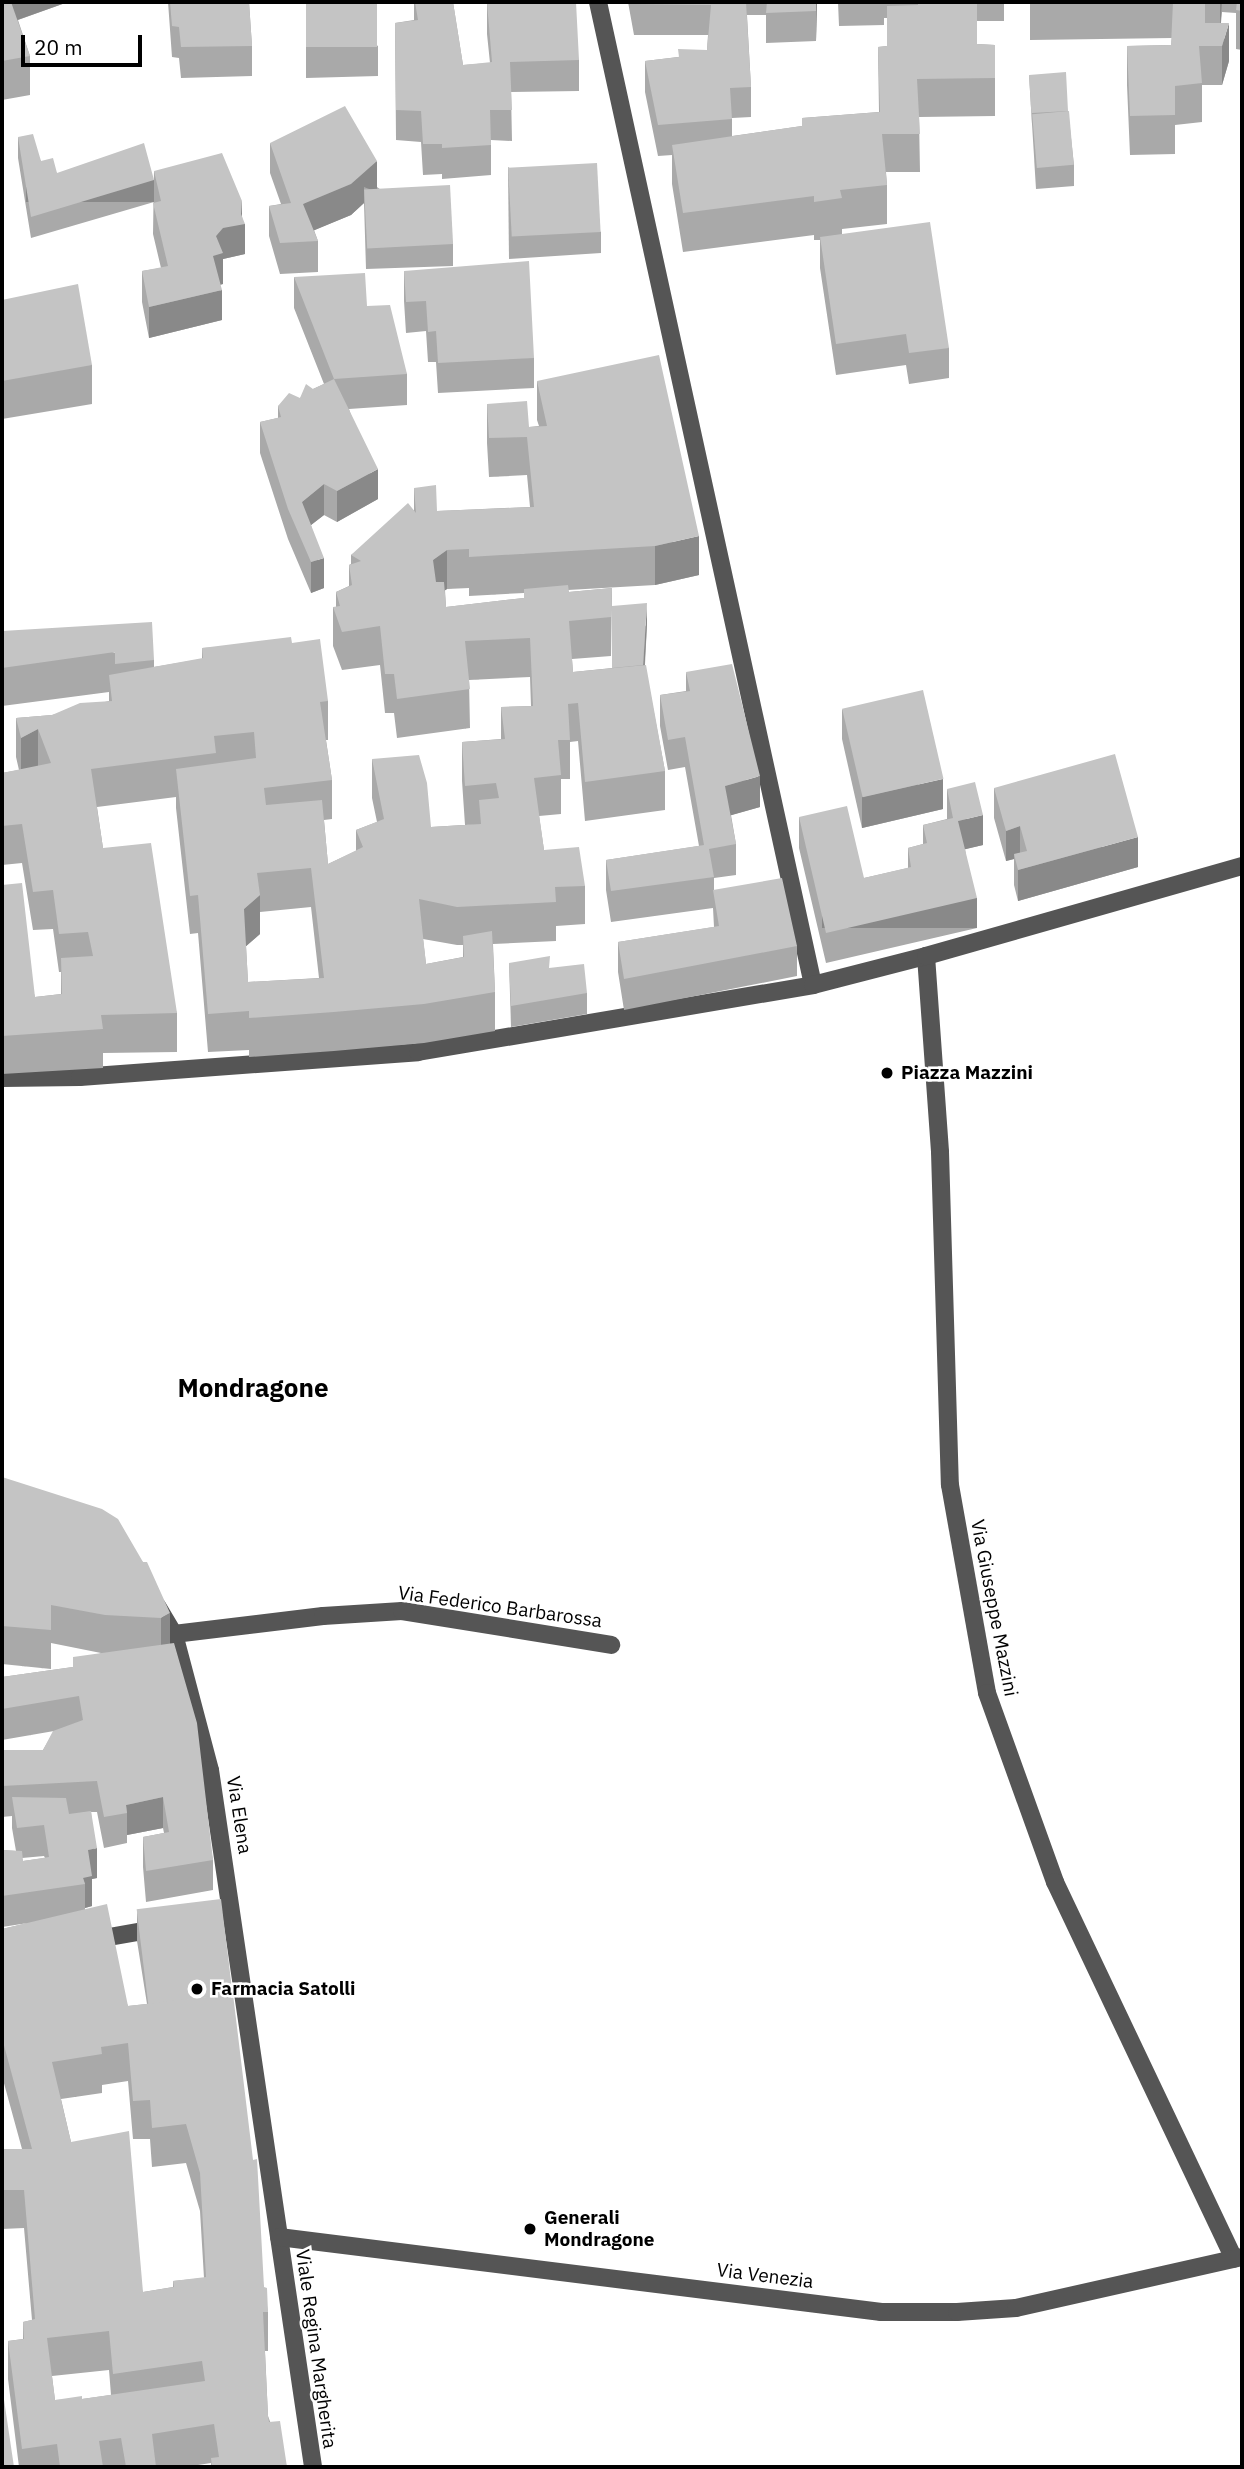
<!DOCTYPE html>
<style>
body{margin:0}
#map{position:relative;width:1244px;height:2469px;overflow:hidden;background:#fff;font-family:"IBM Plex Sans",sans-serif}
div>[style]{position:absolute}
.minor>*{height:18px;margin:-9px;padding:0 9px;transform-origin:9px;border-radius:9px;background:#555}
.wall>*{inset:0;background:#a9a9a9}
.shaded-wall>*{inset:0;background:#898989;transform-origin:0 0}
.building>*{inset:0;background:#c4c4c4;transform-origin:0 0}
.dots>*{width:19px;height:19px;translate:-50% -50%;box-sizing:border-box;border:4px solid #fff;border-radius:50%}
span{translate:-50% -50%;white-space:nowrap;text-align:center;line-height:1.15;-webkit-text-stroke:5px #fff;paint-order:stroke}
.poi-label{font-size:19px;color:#000;font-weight:700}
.left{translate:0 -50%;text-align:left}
.street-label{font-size:19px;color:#000}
.district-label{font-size:26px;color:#000;font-weight:700}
.frame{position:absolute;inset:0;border:4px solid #000;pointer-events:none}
.scale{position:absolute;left:21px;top:35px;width:121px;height:32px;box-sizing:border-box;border:4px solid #000;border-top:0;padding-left:9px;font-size:21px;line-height:24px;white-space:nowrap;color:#000;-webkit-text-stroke:5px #fff;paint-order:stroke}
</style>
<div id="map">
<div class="minor">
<i style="left:598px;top:2px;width:1006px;rotate:77.66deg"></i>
<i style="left:926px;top:956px;width:196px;rotate:85.9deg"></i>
<i style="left:940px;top:1152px;width:333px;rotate:88.3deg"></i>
<i style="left:950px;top:1485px;width:211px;rotate:79.9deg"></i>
<i style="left:987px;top:1693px;width:201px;rotate:70.2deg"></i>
<i style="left:1055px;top:1882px;width:417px;rotate:64.6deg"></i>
<i style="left:2px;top:1078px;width:78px;rotate:-0.7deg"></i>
<i style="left:80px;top:1077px;width:339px;rotate:-4.2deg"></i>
<i style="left:418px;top:1052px;width:401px;rotate:-9.6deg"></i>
<i style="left:813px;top:985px;width:117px;rotate:-14.4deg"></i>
<i style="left:926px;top:956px;width:329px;rotate:-15.9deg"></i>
<i style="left:157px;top:1606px;width:33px;rotate:59deg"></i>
<i style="left:174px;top:1634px;width:141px;rotate:75.2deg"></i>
<i style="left:210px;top:1770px;width:705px;rotate:81.59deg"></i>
<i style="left:174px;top:1634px;width:150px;rotate:-6.9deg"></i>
<i style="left:323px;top:1616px;width:79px;rotate:-3.6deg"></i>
<i style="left:402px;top:1611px;width:212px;rotate:9.2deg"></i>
<i style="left:92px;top:1940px;width:70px;rotate:-9.9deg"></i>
<i style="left:279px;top:2237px;width:607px;rotate:7.1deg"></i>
<i style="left:881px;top:2312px;width:76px"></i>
<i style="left:957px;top:2312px;width:59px;rotate:-3.9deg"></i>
<i style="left:1016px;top:2308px;width:232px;rotate:-12.7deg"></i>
</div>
<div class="wall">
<i style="clip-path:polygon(2px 2px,68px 2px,18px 20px,30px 56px,30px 95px,2px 100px)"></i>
<i style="clip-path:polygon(168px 2px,249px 2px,252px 46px,252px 76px,181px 78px,179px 58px,172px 57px)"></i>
<i style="clip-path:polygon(306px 2px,378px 46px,378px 76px,306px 78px)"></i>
<i style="clip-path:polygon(414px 2px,453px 2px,463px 65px,490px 63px,487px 34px,487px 3px,579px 60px,579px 91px,511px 92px,512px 141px,491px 140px,491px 175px,442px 179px,442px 174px,423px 175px,421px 142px,396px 140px,395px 23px,414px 20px)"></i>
<i style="clip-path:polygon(628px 2px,817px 2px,816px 41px,766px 43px,766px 15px,747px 15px,751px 87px,751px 117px,732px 118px,732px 136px,802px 126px,802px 118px,879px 112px,878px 47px,887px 46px,887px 18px,884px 18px,884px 25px,839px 26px,838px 2px,1004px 2px,1004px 21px,977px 21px,977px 44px,995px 45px,995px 116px,919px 117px,920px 172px,886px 172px,887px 185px,887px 224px,842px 229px,842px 234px,949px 348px,949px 378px,909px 384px,906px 365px,836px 375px,820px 268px,820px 240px,814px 240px,814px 235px,683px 252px,672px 184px,672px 155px,658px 156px,645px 92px,645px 61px,678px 57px,707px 50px,708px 35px,634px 35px)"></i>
<i style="clip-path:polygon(1030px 2px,1242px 2px,1242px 50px,1236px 49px,1236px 13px,1222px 12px,1221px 23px,1229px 61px,1222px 85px,1202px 85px,1202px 122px,1175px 125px,1175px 154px,1130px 155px,1127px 85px,1127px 46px,1171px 45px,1172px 38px,1030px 40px)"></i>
<i style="clip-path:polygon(1029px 75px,1068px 111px,1074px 165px,1074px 186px,1036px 189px)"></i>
<i style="clip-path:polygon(18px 137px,41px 161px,57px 173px,154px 202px,31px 238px,18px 158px)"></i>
<i style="clip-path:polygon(270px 143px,377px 187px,453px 244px,453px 266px,366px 269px,364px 203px,351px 215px,314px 230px,318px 241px,318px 272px,280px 274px,269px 236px,269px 206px,281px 204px,270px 173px)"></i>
<i style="clip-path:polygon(508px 167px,601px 232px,601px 253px,509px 259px)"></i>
<i style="clip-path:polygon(154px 171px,242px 216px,245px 254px,223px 259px,223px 284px,220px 285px,222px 320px,149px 338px,142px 302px,142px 271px,161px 268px,153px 234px)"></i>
<i style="clip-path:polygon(404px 271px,534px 358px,534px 388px,438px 393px,436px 362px,428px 362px,426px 331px,406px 333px,404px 301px)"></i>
<i style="clip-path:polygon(294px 277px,367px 306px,407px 374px,407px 405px,349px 409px,378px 499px,337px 522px,324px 515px,311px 525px,324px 588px,311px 593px,288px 539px,260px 453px,260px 422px,278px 418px,278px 406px,300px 398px,313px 389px,324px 384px,294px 308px)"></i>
<i style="clip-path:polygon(2px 300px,92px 365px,92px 404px,2px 419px)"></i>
<i style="clip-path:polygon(evenodd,537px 381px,699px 575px,655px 585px,568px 590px,569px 592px,612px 588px,611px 656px,572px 659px,573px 672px,612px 668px,647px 624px,645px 665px,665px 771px,665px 810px,585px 821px,578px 741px,570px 742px,570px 779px,561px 779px,561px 814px,539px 816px,544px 850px,585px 886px,585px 924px,556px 926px,556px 941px,493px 944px,495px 992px,495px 1031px,424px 1043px,334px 1051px,249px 1057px,249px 1050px,208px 1052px,198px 933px,190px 934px,176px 808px,176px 797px,97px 807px,103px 848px,177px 1013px,177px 1052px,103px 1053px,103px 1068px,2px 1074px,2px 885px,35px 997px,61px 994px,61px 972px,59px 972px,53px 929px,33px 930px,22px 863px,2px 865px,2px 773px,19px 770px,16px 757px,16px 718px,52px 715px,109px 701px,109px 692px,2px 706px,2px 631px,154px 660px,154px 667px,202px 659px,202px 648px,292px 643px,328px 701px,328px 740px,326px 740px,332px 780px,332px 819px,324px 820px,328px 864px,356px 851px,356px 830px,377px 822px,372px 798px,372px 759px,431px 827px,479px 824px,465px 825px,462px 781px,462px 742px,501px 739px,501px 707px,531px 706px,530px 677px,469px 680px,470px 728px,397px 738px,394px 713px,385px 713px,380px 665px,342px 670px,333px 646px,333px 607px,336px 607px,336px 592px,349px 586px,349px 565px,351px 564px,351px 555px,414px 510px,414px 488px,437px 511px,530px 507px,527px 475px,489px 477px,487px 443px,487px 404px,529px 427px,539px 426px,537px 420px,537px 381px,469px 588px,469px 596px,524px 593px,524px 598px,446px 607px,445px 590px,447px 589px,469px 588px,537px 381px,311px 907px,319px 978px,248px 982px,246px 946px,260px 934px,260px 912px,311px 907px,537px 381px,423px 939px,457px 945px,463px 945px,463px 957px,426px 964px,423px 939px)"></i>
<i style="clip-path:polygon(2px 537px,3px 550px,3px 588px,2px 589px)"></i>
<i style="clip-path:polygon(686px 672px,760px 807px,731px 815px,736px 844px,736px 875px,714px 878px,714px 890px,797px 946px,797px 976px,624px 1010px,618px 972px,618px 942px,714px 927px,713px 908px,611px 922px,606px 890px,606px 860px,699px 846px,685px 767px,668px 770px,660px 726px,660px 695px,686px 691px)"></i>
<i style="clip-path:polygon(842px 709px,943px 809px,862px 828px,842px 739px)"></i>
<i style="clip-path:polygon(994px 788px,1138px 867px,1018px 901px,1014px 885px,1014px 859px,1006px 861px,994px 818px)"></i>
<i style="clip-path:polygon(947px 789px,983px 845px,965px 849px,977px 928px,826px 963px,799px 848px,799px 817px,864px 878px,908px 868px,908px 848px,923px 844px,923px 825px,947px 819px)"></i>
<i style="clip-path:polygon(509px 963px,587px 993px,587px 1014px,511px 1027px)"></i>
<i style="clip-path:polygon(evenodd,2px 1477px,143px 1562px,170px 1643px,213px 1860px,213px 1890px,146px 1902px,143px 1867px,143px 1837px,164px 1833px,163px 1828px,127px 1835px,127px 1843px,104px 1848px,97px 1812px,91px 1812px,97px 1878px,92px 1879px,92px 1906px,85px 1908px,85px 1910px,128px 2006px,147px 2004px,137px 1941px,137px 1911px,264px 2287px,268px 2312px,268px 2351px,265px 2351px,268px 2416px,287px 2467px,211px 2467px,211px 2463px,185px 2467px,19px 2467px,8px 2379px,8px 2341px,23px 2339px,23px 2322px,32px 2320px,24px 2228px,2px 2229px,2px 2149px,22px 2149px,2px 2076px,2px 1929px,28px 1923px,2px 1927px,2px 1850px,16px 1851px,12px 1828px,12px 1816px,2px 1817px,2px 1750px,43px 1750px,54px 1731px,2px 1740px,2px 1677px,73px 1667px,101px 1653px,51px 1643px,51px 1669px,2px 1664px,2px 1477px,44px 1856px,45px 1858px,23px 1861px,22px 1858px,44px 1856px,2px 1477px,128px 2081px,133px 2139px,150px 2139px,152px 2167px,186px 2163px,200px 2211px,204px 2278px,173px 2281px,173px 2287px,143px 2292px,71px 2142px,61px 2099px,102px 2093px,102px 2085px,128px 2081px,2px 1477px,109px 2370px,111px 2395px,82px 2399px,55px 2400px,52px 2376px,109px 2370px)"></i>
</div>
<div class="shaded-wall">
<i style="clip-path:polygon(6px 2px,68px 2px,6px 24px)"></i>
<i style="clip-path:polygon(816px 2px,817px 2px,816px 41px)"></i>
<i style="clip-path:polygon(1220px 2px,1222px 2px,1220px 33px)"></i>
<i style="clip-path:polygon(1229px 23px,1229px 61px,1222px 85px,1222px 46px)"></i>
<i style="clip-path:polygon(377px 161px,377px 192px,364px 187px,364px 203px,351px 215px,303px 235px,303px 204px)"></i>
<i style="left:154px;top:180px;width:22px;height:128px;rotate:90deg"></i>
<i style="clip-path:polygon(242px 201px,242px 224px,245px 224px,245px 254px,223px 259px,223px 284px,213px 286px,213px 256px,216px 236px)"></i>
<i style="clip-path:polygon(222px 290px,222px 320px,149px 338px,149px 307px)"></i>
<i style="clip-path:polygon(378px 469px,378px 499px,337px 522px,337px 491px)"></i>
<i style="clip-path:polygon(324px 484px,324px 515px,302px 532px,302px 502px)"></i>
<i style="clip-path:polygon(699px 536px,699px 575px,655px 585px,655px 546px)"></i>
<i style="clip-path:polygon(447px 550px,447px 589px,433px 599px,433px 560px)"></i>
<i style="clip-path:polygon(324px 558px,324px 588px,311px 593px,311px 562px)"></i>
<i style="clip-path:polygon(647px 603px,647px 624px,643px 691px,643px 670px)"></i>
<i style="clip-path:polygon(38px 729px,38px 768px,21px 777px,21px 738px)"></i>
<i style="clip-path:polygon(760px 776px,760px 807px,725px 817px,725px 786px)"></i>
<i style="clip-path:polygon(943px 779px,943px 809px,862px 828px,862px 797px)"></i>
<i style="clip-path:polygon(983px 815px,983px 845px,958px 851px,958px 821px)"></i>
<i style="clip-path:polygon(1020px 826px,1020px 857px,1014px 854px,1014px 859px,1006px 861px,1006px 831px)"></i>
<i style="clip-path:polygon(1138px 837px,1138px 867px,1018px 901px,1018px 870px)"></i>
<i style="clip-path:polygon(260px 895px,260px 934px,244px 948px,244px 909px)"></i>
<i style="left:977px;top:898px;width:30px;height:155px;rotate:90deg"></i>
<i style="clip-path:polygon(170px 1613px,170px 1651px,161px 1657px,161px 1618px)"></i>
<i style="clip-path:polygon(163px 1797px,163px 1828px,127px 1835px,127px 1813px,126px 1805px)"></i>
<i style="clip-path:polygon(97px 1848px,97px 1878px,92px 1879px,92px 1906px,85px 1908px,85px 1884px,83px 1878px,88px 1850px)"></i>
</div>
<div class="building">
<i style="clip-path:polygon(2px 2px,11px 2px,30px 56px,2px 61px)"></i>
<i style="clip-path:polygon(170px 2px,249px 2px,252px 46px,181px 47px,179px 27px,172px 26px)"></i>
<i style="left:306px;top:2px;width:71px;height:45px"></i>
<i style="clip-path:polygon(415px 2px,453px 2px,463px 65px,492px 62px,487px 3px,516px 2px,576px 2px,579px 60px,510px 62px,512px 110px,490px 110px,491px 145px,442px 148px,442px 144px,423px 144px,421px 111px,396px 110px,395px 23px,418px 20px)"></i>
<i style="clip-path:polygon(634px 2px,746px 2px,751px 87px,730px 88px,732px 119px,658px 125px,645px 61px,679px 57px,678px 49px,707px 50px,711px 5px,634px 4px)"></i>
<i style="clip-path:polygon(767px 2px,816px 2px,816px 11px,766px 13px)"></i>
<i style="clip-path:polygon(918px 2px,977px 2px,977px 44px,995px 45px,995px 78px,917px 79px,920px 134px,882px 134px,887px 185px,840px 190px,842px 198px,814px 202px,814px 196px,683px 213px,672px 145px,802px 126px,802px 118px,880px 112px,878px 47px,887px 46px,887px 6px,918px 5px)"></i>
<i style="clip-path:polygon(1173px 2px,1205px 2px,1205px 23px,1229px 23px,1222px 46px,1199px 46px,1202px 83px,1175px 86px,1175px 115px,1130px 116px,1127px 46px,1171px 45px)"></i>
<i style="clip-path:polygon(1237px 2px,1242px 2px,1242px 11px,1236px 10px)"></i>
<i style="clip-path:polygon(1066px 72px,1068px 111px,1032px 113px,1032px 124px,1029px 75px)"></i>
<i style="clip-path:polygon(345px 106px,377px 161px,351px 184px,303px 204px,318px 241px,280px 243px,269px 206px,291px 203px,270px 143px)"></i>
<i style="left:1069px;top:111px;width:54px;height:37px;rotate:85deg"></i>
<i style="clip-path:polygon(33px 134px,41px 161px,53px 158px,57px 173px,144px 143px,154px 180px,31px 217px,18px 137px)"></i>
<i style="clip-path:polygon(222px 153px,242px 201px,241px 214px,245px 224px,223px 228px,216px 236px,223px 253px,213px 256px,222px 290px,149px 307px,142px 271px,168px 266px,153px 203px,161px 201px,154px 171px)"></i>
<i style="left:597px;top:163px;width:69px;height:89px;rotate:87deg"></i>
<i style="left:450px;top:185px;width:59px;height:86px;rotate:87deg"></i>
<i style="clip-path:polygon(930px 222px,949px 348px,909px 353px,906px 334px,836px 344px,820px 237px)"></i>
<i style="clip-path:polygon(529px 261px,534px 358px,438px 363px,436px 331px,428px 332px,426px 301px,406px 302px,404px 271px)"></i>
<i style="clip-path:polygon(365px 273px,367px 306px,390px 305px,407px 374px,334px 379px,294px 277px)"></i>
<i style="clip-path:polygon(78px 284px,92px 365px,2px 381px,2px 300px)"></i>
<i style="clip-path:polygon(evenodd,659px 355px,699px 536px,655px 546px,469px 557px,469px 549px,447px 550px,433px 560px,436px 582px,444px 582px,446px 607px,524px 598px,524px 589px,568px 585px,569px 592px,612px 588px,611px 617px,569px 621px,573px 672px,646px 665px,665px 771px,585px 782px,578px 703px,568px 704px,570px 740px,558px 740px,561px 775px,534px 778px,544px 850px,579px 847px,585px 886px,555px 887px,556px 902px,457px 907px,419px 899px,426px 964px,464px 957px,463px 936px,492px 931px,495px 992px,424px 1004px,334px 1012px,249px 1018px,249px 1011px,208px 1014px,198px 895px,190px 896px,176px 769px,256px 758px,254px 732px,214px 736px,216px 753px,91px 769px,103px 848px,151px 843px,177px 1013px,101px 1015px,103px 1029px,2px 1036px,2px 885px,22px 883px,35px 997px,62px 994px,61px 958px,93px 956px,88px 932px,59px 934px,53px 890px,33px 892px,22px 824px,2px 826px,2px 773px,51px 763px,38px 729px,21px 738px,16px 718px,52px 715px,80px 703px,112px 701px,109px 675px,203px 658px,202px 648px,291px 637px,292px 643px,320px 639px,328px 701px,320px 702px,332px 780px,264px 788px,266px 805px,322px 800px,328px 864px,363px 847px,356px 830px,384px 819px,372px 759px,419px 755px,427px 783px,431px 827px,481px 824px,479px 800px,499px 798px,496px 783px,465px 786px,462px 742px,505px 739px,501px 707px,533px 706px,530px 638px,465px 641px,470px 689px,397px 699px,394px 674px,385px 674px,380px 626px,342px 632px,333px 607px,340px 606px,336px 592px,352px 585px,349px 565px,361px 561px,351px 555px,408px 503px,416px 513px,414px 488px,436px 485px,437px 511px,534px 507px,527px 437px,489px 438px,487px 404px,527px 401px,529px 427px,547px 426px,537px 381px,659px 355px,311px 868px,324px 978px,248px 982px,244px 909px,260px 895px,257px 873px,311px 868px)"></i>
<i style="clip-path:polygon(334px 379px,378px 469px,337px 491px,324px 484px,302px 502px,324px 558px,311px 562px,288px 509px,260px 422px,281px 417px,278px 406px,289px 393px,300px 398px,306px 384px,313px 389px)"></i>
<i style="clip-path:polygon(647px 603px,643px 665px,612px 668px,612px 606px)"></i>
<i style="clip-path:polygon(152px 622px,154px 660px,115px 664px,115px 652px,2px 668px,2px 631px)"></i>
<i style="clip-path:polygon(732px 664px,760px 776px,725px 786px,736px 844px,709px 849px,714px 877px,611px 891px,606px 860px,704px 845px,685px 737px,668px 740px,660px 695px,690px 691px,686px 672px)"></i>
<i style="left:923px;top:690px;width:91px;height:83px;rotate:77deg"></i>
<i style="clip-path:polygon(1115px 754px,1138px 837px,1018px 870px,1014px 854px,1027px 851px,1020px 826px,1006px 831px,994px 788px)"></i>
<i style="clip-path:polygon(975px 782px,983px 815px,958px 821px,977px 898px,826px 933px,799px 817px,847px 806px,864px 878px,911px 867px,908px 848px,927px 843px,923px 825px,953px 818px,947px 789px)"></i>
<i style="clip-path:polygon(782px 878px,797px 946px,624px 979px,618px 942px,719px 926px,713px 890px)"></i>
<i style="clip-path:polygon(550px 956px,549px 968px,584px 964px,587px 993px,511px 1006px,509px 963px)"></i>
<i style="clip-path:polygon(2px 1477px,102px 1509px,118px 1519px,143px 1562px,147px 1562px,170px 1613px,161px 1618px,105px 1615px,51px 1605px,51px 1630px,2px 1626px)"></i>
<i style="clip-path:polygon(174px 1643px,197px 1723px,213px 1860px,146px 1871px,143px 1837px,169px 1832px,163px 1797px,126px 1805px,127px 1813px,104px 1817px,97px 1781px,2px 1786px,2px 1750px,43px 1750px,53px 1731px,83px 1720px,79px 1696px,2px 1709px,2px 1677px,73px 1667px,73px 1657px)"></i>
<i style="clip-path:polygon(12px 1797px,66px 1798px,69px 1814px,91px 1811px,97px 1848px,88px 1850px,92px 1876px,83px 1878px,85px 1884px,2px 1896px,2px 1850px,22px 1851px,23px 1861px,49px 1857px,44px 1825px,17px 1828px)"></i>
<i style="left:221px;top:1899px;width:96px;height:85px;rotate:83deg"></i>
<i style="clip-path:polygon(evenodd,107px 1904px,128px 2006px,233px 1994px,253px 2160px,257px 2159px,264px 2287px,267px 2288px,268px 2312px,263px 2312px,268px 2416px,269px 2422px,280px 2421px,287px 2467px,212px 2467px,211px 2458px,219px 2457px,214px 2424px,152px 2434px,156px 2467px,126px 2467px,121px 2438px,99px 2441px,103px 2467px,60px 2467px,57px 2444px,22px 2449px,8px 2341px,24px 2339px,23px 2322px,35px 2319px,24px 2190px,2px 2190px,2px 2149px,32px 2149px,2px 2038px,2px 1929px,107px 1904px,128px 2043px,133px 2101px,150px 2100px,152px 2128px,186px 2124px,200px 2173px,206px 2277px,173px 2281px,174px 2287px,143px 2292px,129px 2131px,71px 2142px,52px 2062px,102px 2054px,101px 2047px,128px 2043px,107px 1904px,109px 2331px,113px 2374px,202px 2361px,205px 2381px,82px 2399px,82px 2396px,55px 2400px,47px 2338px,109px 2331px)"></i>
<i style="clip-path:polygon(2px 2386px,14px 2467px,2px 2467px)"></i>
</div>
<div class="dots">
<i style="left:887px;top:1073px;background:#000"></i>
<i style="left:197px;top:1989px;background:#000"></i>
<i style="left:530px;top:2229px;background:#000"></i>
</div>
<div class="poi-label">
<span class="left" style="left:901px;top:1073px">Piazza Mazzini</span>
<span class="left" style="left:211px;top:1989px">Farmacia Satolli</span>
<span class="left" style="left:544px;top:2229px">Generali<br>Mondragone</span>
</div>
<div class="street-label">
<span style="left:500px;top:1607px;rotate:8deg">Via Federico Barbarossa</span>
<span style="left:994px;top:1608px;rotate:79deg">Via Giuseppe Mazzini</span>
<span style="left:239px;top:1815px;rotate:81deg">Via Elena</span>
<span style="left:765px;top:2276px;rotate:7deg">Via Venezia</span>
<span style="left:316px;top:2349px;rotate:82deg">Viale Regina Margherita</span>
</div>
<div class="district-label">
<span style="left:253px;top:1388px">Mondragone</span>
</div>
<div class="frame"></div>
<div class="scale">20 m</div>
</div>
